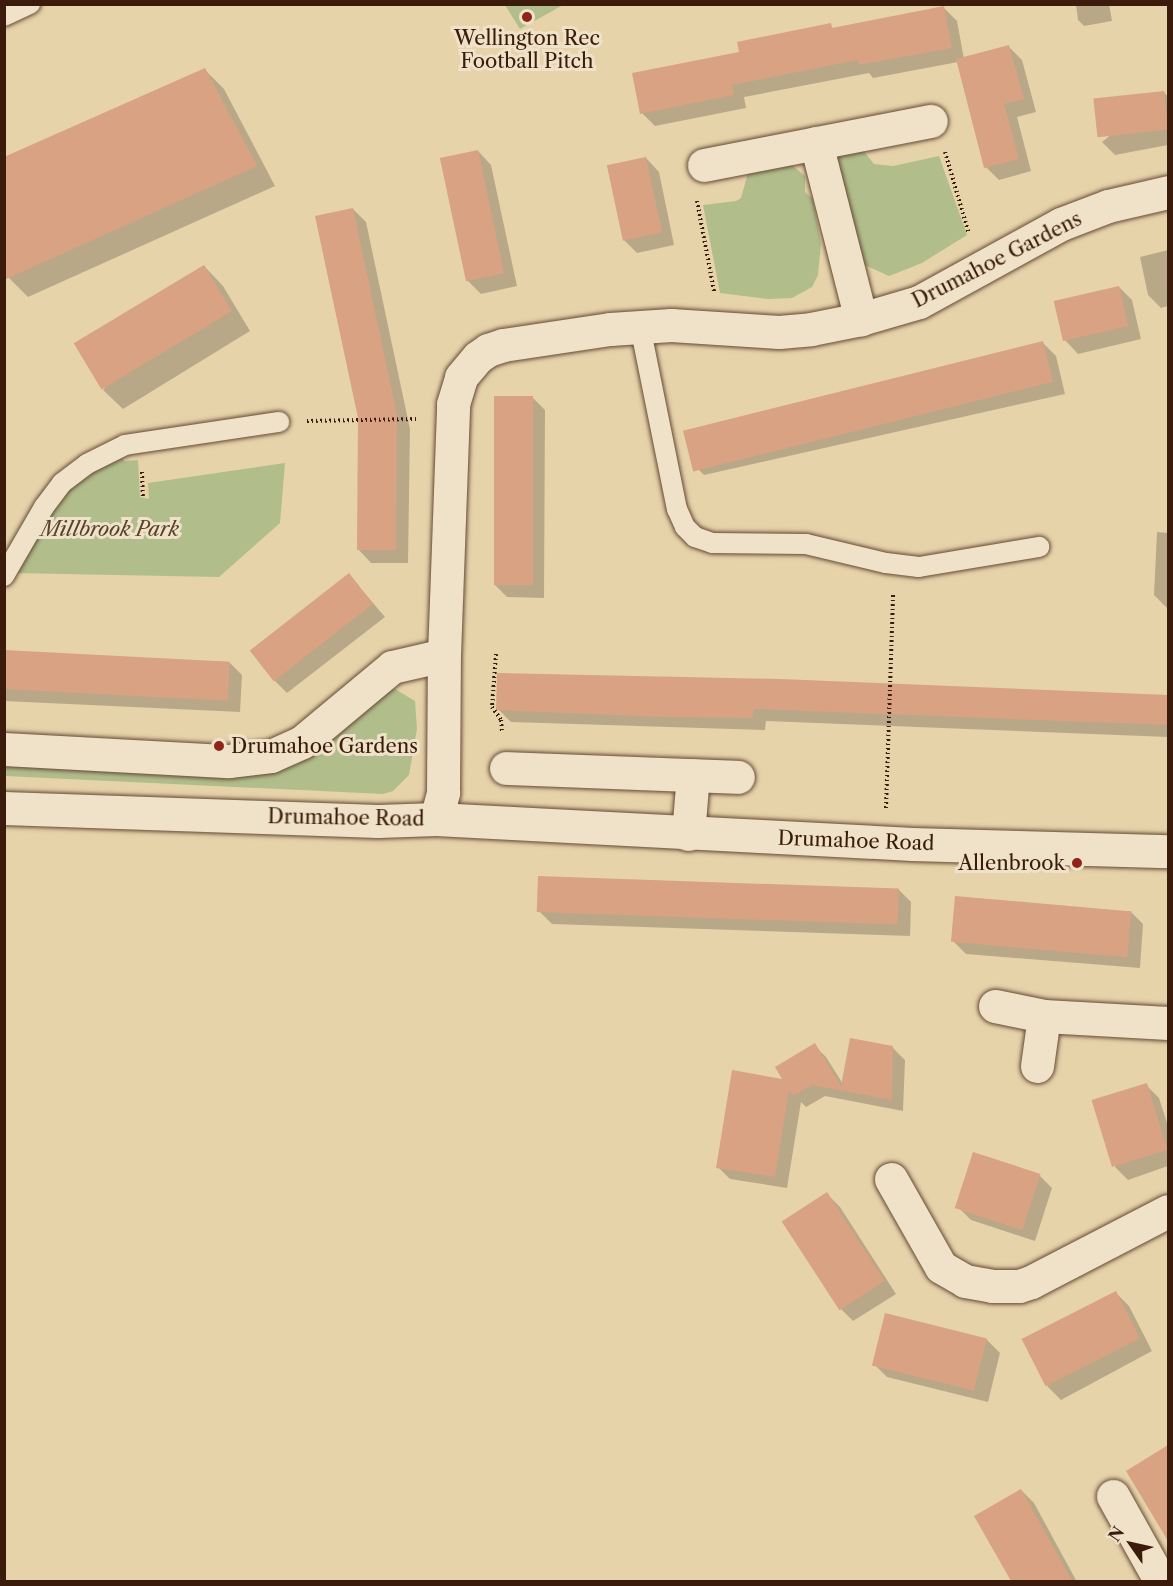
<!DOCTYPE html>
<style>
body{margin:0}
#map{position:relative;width:1173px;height:1586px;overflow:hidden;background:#e6d3aa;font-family:"Libre Caslon Text",serif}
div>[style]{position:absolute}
.green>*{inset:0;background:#b1be8c}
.shadow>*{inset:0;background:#0003}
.building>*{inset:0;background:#d8a283;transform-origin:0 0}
.path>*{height:4px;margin-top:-2px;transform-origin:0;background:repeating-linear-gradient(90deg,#3b1c0c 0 1.5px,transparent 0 4.5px)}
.roads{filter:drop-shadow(0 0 2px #664a34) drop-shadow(0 0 2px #664a34)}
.service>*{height:20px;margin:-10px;padding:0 10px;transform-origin:10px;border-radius:10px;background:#efe2c8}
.minor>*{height:33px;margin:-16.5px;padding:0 16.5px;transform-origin:16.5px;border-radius:16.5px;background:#efe2c8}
.secondary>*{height:33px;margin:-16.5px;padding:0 16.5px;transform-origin:16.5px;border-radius:16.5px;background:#efe2c8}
.dots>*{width:16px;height:16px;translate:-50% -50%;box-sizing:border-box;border:3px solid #efe2c8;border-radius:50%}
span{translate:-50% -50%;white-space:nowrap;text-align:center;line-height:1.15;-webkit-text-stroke:6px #efe2c8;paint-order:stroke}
.poi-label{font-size:20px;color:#3b1c0c}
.left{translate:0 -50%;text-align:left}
.right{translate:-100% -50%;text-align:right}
.street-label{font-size:20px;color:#3b1c0c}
.park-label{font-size:20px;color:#58442c;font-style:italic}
.frame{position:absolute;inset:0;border:6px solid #3b1c0c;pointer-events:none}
.north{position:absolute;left:1101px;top:1514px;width:60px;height:60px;-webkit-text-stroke:4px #efe2c8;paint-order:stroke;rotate:304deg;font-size:16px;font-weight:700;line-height:24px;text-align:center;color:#3b1c0c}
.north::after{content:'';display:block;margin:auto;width:21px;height:27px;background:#3b1c0c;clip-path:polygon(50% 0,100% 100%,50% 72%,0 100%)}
</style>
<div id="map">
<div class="green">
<i style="clip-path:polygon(505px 5px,563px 5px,520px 29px)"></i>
<i style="clip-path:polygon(861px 148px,874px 164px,893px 166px,939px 156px,967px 235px,922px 263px,889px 276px,858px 262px,835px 174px,838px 158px,844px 149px)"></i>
<i style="clip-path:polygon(787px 161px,805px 176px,805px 192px,813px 199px,821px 244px,818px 275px,812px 287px,792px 298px,768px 299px,720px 293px,703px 205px,736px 201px,741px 198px,748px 173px,756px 165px)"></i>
<i style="clip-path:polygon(121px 453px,124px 461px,138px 460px,140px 497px,149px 499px,148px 483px,285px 463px,280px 523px,219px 577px,12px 573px,64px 488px)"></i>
<i style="clip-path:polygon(395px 689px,415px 701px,417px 729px,409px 775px,393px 791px,383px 794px,5px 776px,4px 758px,261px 767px,377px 693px)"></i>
</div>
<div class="shadow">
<i style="clip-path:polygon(1076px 4px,1109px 4px,1112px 21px,1084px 26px,1078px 20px)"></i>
<i style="clip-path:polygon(944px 8px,957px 21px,964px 59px,1009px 47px,1022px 60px,1036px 112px,1017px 117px,1031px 171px,999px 180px,986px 167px,958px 62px,873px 78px,869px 73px,744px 97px,746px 108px,655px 126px,642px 113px,741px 53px,830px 25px,834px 29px)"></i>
<i style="clip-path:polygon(205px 70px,224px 89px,275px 186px,28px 297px,9px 278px,4px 267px)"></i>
<i style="clip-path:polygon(1164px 92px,1168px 97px,1168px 145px,1115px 155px,1102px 142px)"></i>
<i style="clip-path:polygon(478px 151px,491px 165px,517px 286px,481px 294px,468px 281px)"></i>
<i style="clip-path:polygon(646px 158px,659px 172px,674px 245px,637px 253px,624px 240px)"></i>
<i style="clip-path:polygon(353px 209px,366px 222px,410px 429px,408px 563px,371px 563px,358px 549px,360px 418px)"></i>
<i style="clip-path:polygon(1168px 250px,1168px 306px,1161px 308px,1148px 295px,1140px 257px)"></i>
<i style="clip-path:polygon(204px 266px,223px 286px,250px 331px,123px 409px,103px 390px)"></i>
<i style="clip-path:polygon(1119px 287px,1132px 300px,1141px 339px,1078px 354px,1065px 340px)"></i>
<i style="clip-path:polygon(1043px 343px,1056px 356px,1065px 394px,704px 475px,691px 462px)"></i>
<i style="clip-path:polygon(532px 397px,545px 410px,544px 598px,507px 597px,494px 584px)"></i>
<i style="clip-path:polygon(1157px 532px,1168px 533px,1168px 609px,1154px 595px)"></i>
<i style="clip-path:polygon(349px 575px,385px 617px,287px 693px,274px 680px)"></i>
<i style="clip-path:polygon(4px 652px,229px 662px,242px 675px,240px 712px,4px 701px)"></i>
<i style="clip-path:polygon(780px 680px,1168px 696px,1168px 737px,766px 721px,765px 730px,511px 722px,498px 709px)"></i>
<i style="clip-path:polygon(898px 889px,911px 902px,910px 936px,552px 924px,539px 911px)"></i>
<i style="clip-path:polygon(1130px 911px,1143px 924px,1140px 968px,966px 954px,953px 941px)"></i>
<i style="clip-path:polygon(814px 1045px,826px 1057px,843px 1084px,893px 1048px,905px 1060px,903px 1111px,825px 1096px,806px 1107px,801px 1102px,787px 1188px,730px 1179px,718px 1167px)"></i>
<i style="clip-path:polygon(1146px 1085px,1159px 1098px,1168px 1126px,1168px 1166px,1128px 1180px,1115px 1167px)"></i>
<i style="clip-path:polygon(1039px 1175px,1052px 1188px,1035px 1241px,971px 1220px,958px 1207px)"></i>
<i style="clip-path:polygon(827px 1194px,840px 1207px,896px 1294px,853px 1321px,840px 1308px,784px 1221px)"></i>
<i style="clip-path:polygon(1116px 1293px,1129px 1306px,1152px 1351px,1061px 1400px,1048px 1387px,1024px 1341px)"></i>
<i style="clip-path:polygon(886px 1315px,987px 1340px,1000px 1353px,988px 1402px,887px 1377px,874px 1364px)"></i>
<i style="clip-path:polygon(1168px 1447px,1168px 1529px,1128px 1472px)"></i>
<i style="clip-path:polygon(1021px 1490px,1034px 1503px,1077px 1582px,1013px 1582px,976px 1516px)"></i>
</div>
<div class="building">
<i style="clip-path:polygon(944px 6px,952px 48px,859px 65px,858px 60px,732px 85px,734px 95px,640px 114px,632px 73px,739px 52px,737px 42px,831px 23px,832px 28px)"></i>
<i style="clip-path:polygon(1009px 45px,1024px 99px,1004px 104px,1019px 159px,984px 168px,956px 59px)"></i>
<i style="clip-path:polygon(205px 68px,257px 166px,4px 280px,4px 157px)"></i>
<i style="left:1164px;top:91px;width:39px;height:71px;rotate:84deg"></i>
<i style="left:478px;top:150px;width:126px;height:39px;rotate:78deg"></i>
<i style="left:646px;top:157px;width:77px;height:40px;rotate:78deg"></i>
<i style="clip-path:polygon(353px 208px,397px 415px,396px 550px,357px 550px,358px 418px,315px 216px)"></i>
<i style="left:204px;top:265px;width:54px;height:152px;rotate:59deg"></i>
<i style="left:1119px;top:286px;width:41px;height:67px;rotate:77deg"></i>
<i style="left:1043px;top:341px;width:42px;height:371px;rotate:76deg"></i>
<i style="left:494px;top:396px;width:39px;height:189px"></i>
<i style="left:349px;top:573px;width:39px;height:126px;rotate:52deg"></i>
<i style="left:4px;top:650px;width:226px;height:39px;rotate:3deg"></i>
<i style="clip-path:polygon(497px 673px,780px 679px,1168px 695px,1168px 725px,753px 709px,753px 718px,659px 717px,496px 710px)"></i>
<i style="left:538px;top:876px;width:361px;height:36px;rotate:2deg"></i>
<i style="left:955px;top:896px;width:177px;height:46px;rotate:5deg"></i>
<i style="clip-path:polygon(850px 1038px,893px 1046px,892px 1100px,812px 1085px,793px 1096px,789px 1090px,775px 1177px,716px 1168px,732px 1070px,782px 1079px,775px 1067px,815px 1043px,841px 1086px)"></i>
<i style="left:1147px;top:1083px;width:70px;height:58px;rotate:73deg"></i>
<i style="left:973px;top:1152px;width:71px;height:59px;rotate:18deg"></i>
<i style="left:827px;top:1192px;width:106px;height:54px;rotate:57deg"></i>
<i style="left:1116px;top:1291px;width:53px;height:106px;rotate:63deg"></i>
<i style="left:885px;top:1313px;width:105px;height:54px;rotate:14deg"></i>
<i style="clip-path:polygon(1168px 1445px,1168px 1541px,1126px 1471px)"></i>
<i style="clip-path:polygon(1021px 1489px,1051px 1543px,1072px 1581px,1011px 1581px,974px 1516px)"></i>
</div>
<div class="path">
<i style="left:945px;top:152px;width:85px;rotate:73.7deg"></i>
<i style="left:697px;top:201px;width:92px;rotate:79.3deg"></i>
<i style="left:307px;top:421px;width:109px;rotate:-1.1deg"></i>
<i style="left:142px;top:472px;width:26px;rotate:88deg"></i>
<i style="left:496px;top:654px;width:53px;rotate:94.3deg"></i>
<i style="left:492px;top:707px;width:16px;rotate:55deg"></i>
<i style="left:501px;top:720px;width:12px;rotate:85deg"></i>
<i style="left:886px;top:808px;width:214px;rotate:-88.1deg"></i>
</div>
<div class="roads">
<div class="service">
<i style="left:4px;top:16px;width:29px;rotate:-25deg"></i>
<i style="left:640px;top:326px;width:187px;rotate:78.6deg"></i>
<i style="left:677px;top:509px;width:20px;rotate:66deg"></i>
<i style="left:685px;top:527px;width:14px;rotate:45deg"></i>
<i style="left:695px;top:537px;width:18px;rotate:19deg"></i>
<i style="left:712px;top:543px;width:94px;rotate:0.6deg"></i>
<i style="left:806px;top:544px;width:82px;rotate:13.4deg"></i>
<i style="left:886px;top:563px;width:33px;rotate:7deg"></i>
<i style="left:919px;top:567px;width:122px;rotate:-9.5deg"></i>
<i style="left:4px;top:576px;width:80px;rotate:-59.9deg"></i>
<i style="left:44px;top:507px;width:30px;rotate:-53deg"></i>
<i style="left:62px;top:483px;width:31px;rotate:-37deg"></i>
<i style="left:87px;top:464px;width:42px;rotate:-26.6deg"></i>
<i style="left:125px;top:445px;width:156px;rotate:-8.5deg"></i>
</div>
<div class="minor">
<i style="left:816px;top:143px;width:182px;rotate:75.7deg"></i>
<i style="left:704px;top:165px;width:231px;rotate:-11deg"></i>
<i style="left:4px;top:749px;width:225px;rotate:3.1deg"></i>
<i style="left:229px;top:761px;width:42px;rotate:-6.8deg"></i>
<i style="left:271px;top:756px;width:34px;rotate:-24deg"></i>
<i style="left:302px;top:742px;width:117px;rotate:-39.8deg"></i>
<i style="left:392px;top:667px;width:53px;rotate:-13deg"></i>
<i style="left:506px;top:768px;width:232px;rotate:2.2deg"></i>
<i style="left:436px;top:819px;width:28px;rotate:-75deg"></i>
<i style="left:443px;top:792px;width:137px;rotate:-89.6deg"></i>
<i style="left:444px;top:655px;width:251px;rotate:-87.9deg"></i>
<i style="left:453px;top:404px;width:28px;rotate:-73deg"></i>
<i style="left:461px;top:377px;width:26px;rotate:-50deg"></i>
<i style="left:478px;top:357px;width:12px;rotate:-35deg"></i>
<i style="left:488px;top:350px;width:16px;rotate:-18deg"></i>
<i style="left:503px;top:345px;width:108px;rotate:-8.5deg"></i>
<i style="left:610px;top:329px;width:61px;rotate:-3.8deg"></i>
<i style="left:671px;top:325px;width:108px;rotate:3.7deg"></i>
<i style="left:779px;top:332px;width:32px;rotate:-5deg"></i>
<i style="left:811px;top:329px;width:51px;rotate:-11.3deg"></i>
<i style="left:861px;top:319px;width:60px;rotate:-16.3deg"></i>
<i style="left:919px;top:302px;width:162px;rotate:-28.8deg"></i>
<i style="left:1061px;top:224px;width:50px;rotate:-21deg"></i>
<i style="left:1108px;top:206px;width:62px;rotate:-13.1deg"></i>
<i style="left:688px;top:834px;width:59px;rotate:-85.2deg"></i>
<i style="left:995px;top:1006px;width:50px;rotate:11.5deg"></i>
<i style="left:1044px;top:1016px;width:124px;rotate:3.2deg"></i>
<i style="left:1037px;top:1066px;width:50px;rotate:-82deg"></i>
<i style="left:891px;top:1179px;width:101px;rotate:60.4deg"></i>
<i style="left:941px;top:1267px;width:28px;rotate:30deg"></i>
<i style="left:965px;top:1281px;width:27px;rotate:10deg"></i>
<i style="left:992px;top:1286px;width:27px"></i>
<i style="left:1019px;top:1286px;width:13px;rotate:-18deg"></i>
<i style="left:1031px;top:1282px;width:154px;rotate:-27.4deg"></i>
<i style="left:1113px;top:1496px;width:98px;rotate:60.8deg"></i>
</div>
<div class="secondary">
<i style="left:4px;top:808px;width:374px;rotate:2deg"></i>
<i style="left:378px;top:821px;width:58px;rotate:-2deg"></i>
<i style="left:436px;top:819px;width:477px;rotate:3deg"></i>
<i style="left:912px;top:844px;width:256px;rotate:1.6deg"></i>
</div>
</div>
<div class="dots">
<i style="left:527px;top:17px;background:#8f2418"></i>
<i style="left:219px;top:746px;background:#8f2418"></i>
<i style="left:1077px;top:863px;background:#8f2418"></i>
</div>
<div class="poi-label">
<span style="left:527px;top:50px">Wellington Rec<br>Football Pitch</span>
<span class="left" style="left:231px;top:746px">Drumahoe Gardens</span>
<span class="right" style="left:1065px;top:863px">Allenbrook</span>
</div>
<div class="street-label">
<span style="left:997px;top:260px;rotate:-27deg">Drumahoe Gardens</span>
<span style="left:346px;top:818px;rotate:1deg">Drumahoe Road</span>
<span style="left:856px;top:841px;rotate:2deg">Drumahoe Road</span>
</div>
<div class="park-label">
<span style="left:110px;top:529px">Millbrook Park</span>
</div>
<div class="frame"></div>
<div class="north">N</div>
</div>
